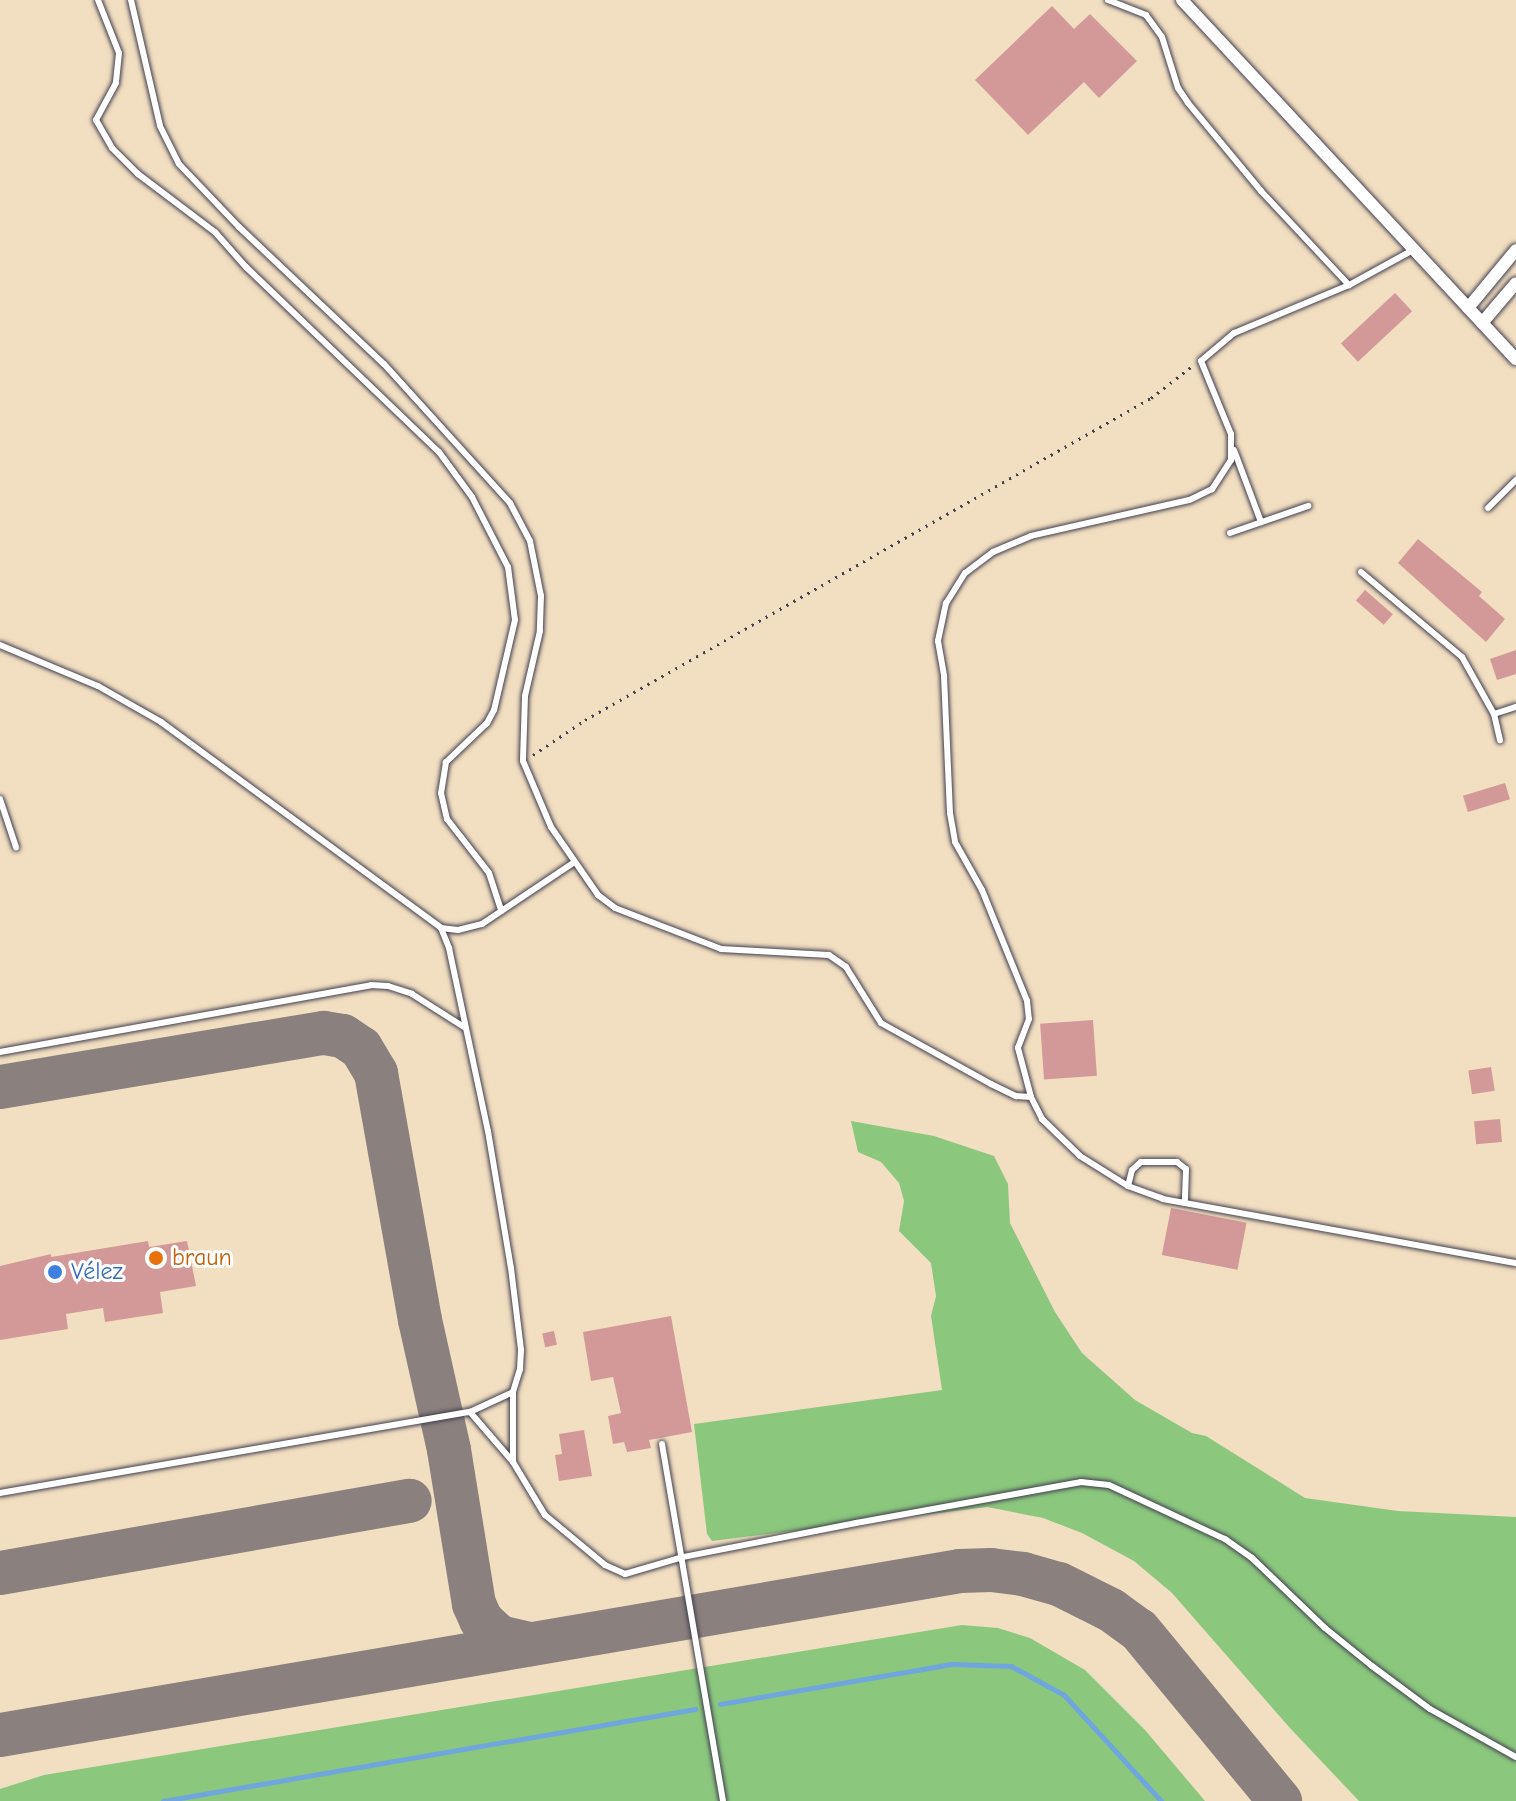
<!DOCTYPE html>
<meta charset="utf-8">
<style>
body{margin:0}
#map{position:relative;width:1516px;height:1801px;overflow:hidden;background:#f2dfc1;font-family:"Comic Neue",sans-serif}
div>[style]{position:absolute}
.green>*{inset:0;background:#8bc87e}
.stream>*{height:5px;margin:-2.5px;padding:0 2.5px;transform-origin:2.5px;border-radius:2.5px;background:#6fa6dd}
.taxiway>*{height:44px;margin:-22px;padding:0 22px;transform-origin:22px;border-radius:22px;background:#8a807e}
.building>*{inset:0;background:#d39998;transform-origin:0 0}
.path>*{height:3px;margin-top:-1.5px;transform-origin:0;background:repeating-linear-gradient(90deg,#413e4f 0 2px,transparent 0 8px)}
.roads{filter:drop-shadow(0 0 2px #413e4f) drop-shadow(0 0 2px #413e4f)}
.service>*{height:6px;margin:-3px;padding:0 3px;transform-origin:3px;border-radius:3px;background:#fff}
.minor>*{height:12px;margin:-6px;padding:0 6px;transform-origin:6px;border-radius:6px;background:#fff}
.dots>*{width:22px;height:22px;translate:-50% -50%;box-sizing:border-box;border:4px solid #fff;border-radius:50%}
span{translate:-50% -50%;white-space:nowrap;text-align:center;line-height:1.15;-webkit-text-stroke:6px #fff;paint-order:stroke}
.food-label{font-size:24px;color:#c56008}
.left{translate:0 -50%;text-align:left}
.shop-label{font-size:24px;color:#366cbe}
</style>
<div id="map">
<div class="green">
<i style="clip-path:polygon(851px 1121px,934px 1136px,994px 1156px,1008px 1184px,1010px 1223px,1055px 1312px,1082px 1353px,1135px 1400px,1192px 1433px,1206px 1436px,1305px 1498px,1398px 1511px,1516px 1517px,1516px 1801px,1359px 1801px,1289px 1727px,1172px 1593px,1134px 1561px,1082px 1533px,1043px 1518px,987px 1507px,712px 1541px,707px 1534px,694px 1424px,942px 1390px,931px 1316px,936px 1296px,931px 1263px,899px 1231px,904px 1201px,899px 1183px,881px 1162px,858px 1152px)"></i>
<i style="clip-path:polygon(962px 1625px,998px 1628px,1030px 1638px,1085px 1670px,1145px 1730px,1205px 1801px,0 1801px,0 1789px,44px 1775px)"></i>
</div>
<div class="stream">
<i style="left:720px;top:1704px;width:235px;rotate:-9.8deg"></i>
<i style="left:952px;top:1664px;width:59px;rotate:1.9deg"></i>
<i style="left:1011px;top:1666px;width:60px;rotate:28.7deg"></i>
<i style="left:1064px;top:1695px;width:144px;rotate:47.5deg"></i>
<i style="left:163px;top:1801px;width:540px;rotate:-9.81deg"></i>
</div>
<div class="taxiway">
<i style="left:0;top:1087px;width:328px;rotate:-9.5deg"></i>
<i style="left:324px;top:1033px;width:19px;rotate:9deg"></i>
<i style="left:343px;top:1036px;width:22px;rotate:34deg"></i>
<i style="left:361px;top:1048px;width:29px;rotate:59deg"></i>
<i style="left:376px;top:1073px;width:251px;rotate:79.9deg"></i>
<i style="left:420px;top:1320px;width:133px;rotate:77.4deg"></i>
<i style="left:449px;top:1450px;width:156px;rotate:80.8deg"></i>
<i style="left:474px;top:1604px;width:17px;rotate:66deg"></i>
<i style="left:481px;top:1620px;width:25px;rotate:43deg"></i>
<i style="left:499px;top:1637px;width:32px;rotate:13deg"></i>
<i style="left:0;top:1573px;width:416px;rotate:-10deg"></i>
<i style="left:0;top:1735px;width:974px;rotate:-9.69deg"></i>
<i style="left:960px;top:1571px;width:31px;rotate:-2deg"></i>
<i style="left:991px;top:1570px;width:32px;rotate:7deg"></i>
<i style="left:1023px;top:1574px;width:37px;rotate:16deg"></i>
<i style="left:1059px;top:1584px;width:58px;rotate:26.6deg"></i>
<i style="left:1111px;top:1610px;width:34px;rotate:36deg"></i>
<i style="left:1139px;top:1630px;width:222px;rotate:50.5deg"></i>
</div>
<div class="building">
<i style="clip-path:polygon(1052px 6px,1074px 29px,1090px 14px,1137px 61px,1099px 98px,1084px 82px,1028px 135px,975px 80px)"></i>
<i style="left:1395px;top:293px;width:25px;height:74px;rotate:47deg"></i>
<i style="clip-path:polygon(1418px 539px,1482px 592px,1479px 596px,1505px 619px,1486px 642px,1398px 563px)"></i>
<i style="left:1365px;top:590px;width:37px;height:14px;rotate:41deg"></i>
<i style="clip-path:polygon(1516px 650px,1516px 674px,1497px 680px,1490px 659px)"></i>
<i style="left:1505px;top:783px;width:17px;height:44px;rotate:73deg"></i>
<i style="left:1093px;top:1020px;width:56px;height:53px;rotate:86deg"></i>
<i style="left:1491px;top:1067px;width:24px;height:23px;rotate:81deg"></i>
<i style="left:1500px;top:1119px;width:23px;height:26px;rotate:85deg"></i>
<i style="left:1171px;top:1208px;width:77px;height:48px;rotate:11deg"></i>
<i style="clip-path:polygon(148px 1241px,149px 1247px,187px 1241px,196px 1286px,160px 1292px,163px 1313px,105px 1322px,103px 1308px,66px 1314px,68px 1329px,0 1340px,0 1266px,51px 1254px,51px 1257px)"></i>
<i style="clip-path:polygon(671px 1316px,692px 1432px,649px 1440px,651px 1448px,627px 1452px,624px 1442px,613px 1444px,608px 1416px,621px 1413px,613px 1377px,591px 1381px,583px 1332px)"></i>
<i style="left:554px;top:1331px;width:14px;height:12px;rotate:78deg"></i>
<i style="clip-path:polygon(584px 1430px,592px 1476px,559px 1481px,555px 1455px,562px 1454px,559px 1434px)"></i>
</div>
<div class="path">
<i style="left:533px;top:755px;width:63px;rotate:-33.9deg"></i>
<i style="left:585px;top:720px;width:651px;rotate:-29.64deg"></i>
<i style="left:1151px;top:398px;width:51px;rotate:-37.8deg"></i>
</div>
<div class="roads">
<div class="service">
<i style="left:98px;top:0;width:57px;rotate:68.4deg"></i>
<i style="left:119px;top:53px;width:30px;rotate:96deg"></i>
<i style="left:116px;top:83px;width:42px;rotate:118.4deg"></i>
<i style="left:96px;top:120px;width:32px;rotate:60deg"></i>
<i style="left:112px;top:148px;width:37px;rotate:45deg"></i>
<i style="left:138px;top:174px;width:96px;rotate:37deg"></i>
<i style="left:215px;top:232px;width:47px;rotate:48.5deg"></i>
<i style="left:246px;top:267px;width:267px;rotate:43.8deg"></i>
<i style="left:439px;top:452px;width:56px;rotate:53.7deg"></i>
<i style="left:472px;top:497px;width:79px;rotate:62.8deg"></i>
<i style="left:508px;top:567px;width:53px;rotate:82.5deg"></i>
<i style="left:515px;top:620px;width:92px;rotate:103.1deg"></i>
<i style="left:494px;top:710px;width:15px;rotate:118deg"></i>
<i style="left:487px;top:723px;width:57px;rotate:136.4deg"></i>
<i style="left:446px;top:762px;width:31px;rotate:99deg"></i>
<i style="left:441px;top:793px;width:27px;rotate:77deg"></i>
<i style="left:447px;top:819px;width:68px;rotate:52.1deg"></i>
<i style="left:489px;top:873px;width:40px;rotate:72deg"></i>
<i style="left:131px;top:0;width:129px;rotate:77deg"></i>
<i style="left:160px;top:126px;width:42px;rotate:63.4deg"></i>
<i style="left:179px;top:164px;width:87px;rotate:46.4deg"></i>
<i style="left:239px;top:227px;width:199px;rotate:43.4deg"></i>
<i style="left:384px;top:364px;width:188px;rotate:47.8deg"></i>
<i style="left:510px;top:503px;width:43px;rotate:62.2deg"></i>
<i style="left:530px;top:541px;width:56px;rotate:78.7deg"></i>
<i style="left:541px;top:596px;width:35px;rotate:92deg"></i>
<i style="left:540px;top:631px;width:67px;rotate:103deg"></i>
<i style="left:525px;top:696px;width:65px;rotate:91.8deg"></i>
<i style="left:523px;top:761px;width:72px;rotate:67deg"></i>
<i style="left:551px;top:827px;width:83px;rotate:55.3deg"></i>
<i style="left:598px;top:895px;width:21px;rotate:37deg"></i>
<i style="left:615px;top:908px;width:114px;rotate:21.1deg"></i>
<i style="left:721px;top:949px;width:108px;rotate:3.2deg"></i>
<i style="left:829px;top:955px;width:21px;rotate:35deg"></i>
<i style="left:846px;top:967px;width:66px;rotate:58deg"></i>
<i style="left:881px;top:1023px;width:126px;rotate:29deg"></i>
<i style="left:991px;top:1084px;width:28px;rotate:26deg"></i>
<i style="left:1016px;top:1096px;width:15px;rotate:4deg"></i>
<i style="left:1108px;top:0;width:41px;rotate:21.5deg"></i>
<i style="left:1146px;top:15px;width:27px;rotate:54deg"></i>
<i style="left:1162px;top:37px;width:53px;rotate:72.6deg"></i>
<i style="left:1178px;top:88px;width:18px;rotate:56deg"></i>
<i style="left:1188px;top:103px;width:114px;rotate:50.3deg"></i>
<i style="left:1261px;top:191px;width:129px;rotate:46.9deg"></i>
<i style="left:1413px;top:250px;width:73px;rotate:151.3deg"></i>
<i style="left:1349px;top:285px;width:125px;rotate:157.3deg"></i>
<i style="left:1234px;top:333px;width:43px;rotate:139.7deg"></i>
<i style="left:1201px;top:361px;width:79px;rotate:67.7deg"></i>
<i style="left:1231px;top:434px;width:26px;rotate:90deg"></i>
<i style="left:1231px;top:460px;width:35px;rotate:123deg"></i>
<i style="left:1212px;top:489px;width:25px;rotate:154deg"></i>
<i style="left:1189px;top:500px;width:162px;rotate:167.2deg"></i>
<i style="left:1031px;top:536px;width:41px;rotate:157.2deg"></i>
<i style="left:993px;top:552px;width:35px;rotate:143deg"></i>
<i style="left:965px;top:573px;width:36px;rotate:122deg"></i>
<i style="left:946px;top:603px;width:39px;rotate:102deg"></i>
<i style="left:938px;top:641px;width:36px;rotate:80deg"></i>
<i style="left:944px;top:676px;width:137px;rotate:87.5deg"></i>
<i style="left:950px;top:813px;width:29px;rotate:80deg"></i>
<i style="left:955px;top:842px;width:55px;rotate:60.6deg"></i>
<i style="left:982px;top:890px;width:120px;rotate:67.9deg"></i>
<i style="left:1027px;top:1001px;width:18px;rotate:84deg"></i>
<i style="left:1029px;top:1019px;width:31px;rotate:111deg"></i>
<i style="left:1018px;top:1048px;width:51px;rotate:75.1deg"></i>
<i style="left:1031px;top:1097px;width:25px;rotate:63deg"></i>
<i style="left:1042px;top:1119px;width:53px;rotate:44.2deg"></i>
<i style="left:1080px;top:1156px;width:57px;rotate:32deg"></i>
<i style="left:1128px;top:1186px;width:37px;rotate:20deg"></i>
<i style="left:1163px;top:1199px;width:359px;rotate:10.3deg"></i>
<i style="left:1234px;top:450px;width:77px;rotate:69.4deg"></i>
<i style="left:1488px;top:508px;width:40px;rotate:-45deg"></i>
<i style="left:1230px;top:533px;width:83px;rotate:-19.1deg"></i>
<i style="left:1361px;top:572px;width:132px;rotate:40.1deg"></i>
<i style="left:1462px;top:657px;width:65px;rotate:60.7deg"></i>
<i style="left:1494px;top:714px;width:27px;rotate:77deg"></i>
<i style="left:0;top:645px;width:106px;rotate:22.7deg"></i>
<i style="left:98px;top:686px;width:73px;rotate:29.7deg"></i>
<i style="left:161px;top:722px;width:348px;rotate:36.3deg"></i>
<i style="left:441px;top:928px;width:17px;rotate:7deg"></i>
<i style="left:458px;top:930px;width:25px;rotate:-14deg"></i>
<i style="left:482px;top:924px;width:110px;rotate:-33.8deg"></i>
<i style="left:1494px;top:714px;width:23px;rotate:-18deg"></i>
<i style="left:0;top:799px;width:51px;rotate:71.6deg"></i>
<i style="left:441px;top:928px;width:22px;rotate:68deg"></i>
<i style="left:449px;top:948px;width:187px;rotate:78deg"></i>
<i style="left:488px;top:1131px;width:139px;rotate:80.5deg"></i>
<i style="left:511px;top:1268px;width:83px;rotate:83deg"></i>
<i style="left:521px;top:1350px;width:19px;rotate:93deg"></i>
<i style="left:520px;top:1369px;width:24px;rotate:107deg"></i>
<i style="left:513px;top:1392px;width:70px;rotate:90deg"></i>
<i style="left:513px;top:1462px;width:62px;rotate:58.9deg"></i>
<i style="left:545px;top:1515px;width:78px;rotate:39.8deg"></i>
<i style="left:605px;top:1565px;width:22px;rotate:24deg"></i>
<i style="left:625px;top:1574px;width:60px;rotate:-16.3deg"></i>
<i style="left:683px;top:1557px;width:176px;rotate:-11.1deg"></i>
<i style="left:856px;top:1523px;width:229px;rotate:-10.3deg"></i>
<i style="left:1081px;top:1482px;width:28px;rotate:6deg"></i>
<i style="left:1109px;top:1485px;width:128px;rotate:25deg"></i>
<i style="left:1225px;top:1539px;width:33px;rotate:35deg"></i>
<i style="left:1252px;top:1558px;width:101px;rotate:43.8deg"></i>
<i style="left:1325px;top:1628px;width:60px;rotate:39deg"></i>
<i style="left:1372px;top:1666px;width:72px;rotate:36.6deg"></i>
<i style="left:1430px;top:1709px;width:98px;rotate:29.2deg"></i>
<i style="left:0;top:1052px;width:377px;rotate:-10.2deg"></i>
<i style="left:371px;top:985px;width:17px;rotate:3deg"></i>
<i style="left:388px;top:986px;width:25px;rotate:18deg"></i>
<i style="left:412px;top:994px;width:62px;rotate:32.4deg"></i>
<i style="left:1128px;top:1186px;width:16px;rotate:-76deg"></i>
<i style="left:1132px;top:1170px;width:12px;rotate:-42deg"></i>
<i style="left:1141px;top:1162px;width:36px"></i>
<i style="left:1177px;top:1162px;width:11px;rotate:38deg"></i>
<i style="left:1186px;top:1169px;width:34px;rotate:92deg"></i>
<i style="left:470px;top:1412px;width:66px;rotate:49.3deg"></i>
<i style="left:662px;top:1444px;width:362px;rotate:80.3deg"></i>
<i style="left:0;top:1493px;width:477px;rotate:-9.8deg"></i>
<i style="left:470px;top:1412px;width:47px;rotate:-24.9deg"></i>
</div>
<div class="minor">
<i style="left:1182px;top:0;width:490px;rotate:47.1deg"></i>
<i style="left:1468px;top:308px;width:75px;rotate:-50.4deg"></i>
<i style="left:1482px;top:323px;width:52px;rotate:-49.6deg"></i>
</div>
</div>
<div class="dots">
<i style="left:156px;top:1258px;background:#e8710a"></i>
<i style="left:55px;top:1272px;background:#3f7fe0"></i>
</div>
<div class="food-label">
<span class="left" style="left:172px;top:1258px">braun</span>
</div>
<div class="shop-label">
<span class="left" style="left:71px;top:1272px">Vélez</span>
</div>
</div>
